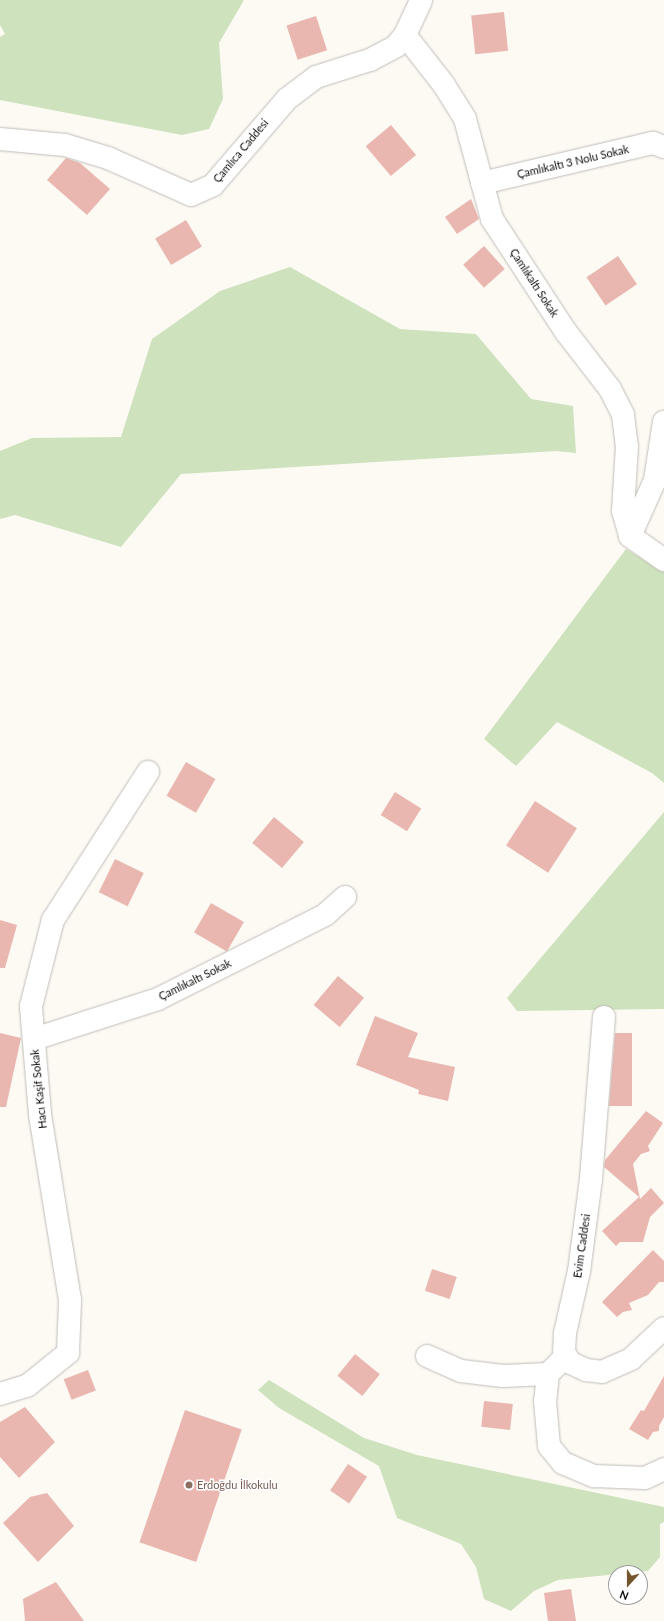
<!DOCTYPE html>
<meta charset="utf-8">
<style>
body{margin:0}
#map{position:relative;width:664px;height:1621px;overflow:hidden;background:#fdfaf4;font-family:Lato,sans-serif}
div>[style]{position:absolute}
.green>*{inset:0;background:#cde2bd}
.building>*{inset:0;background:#e9b7b0;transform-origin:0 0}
.roads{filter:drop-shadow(0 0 1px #c0bdb8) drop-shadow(0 0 1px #c0bdb8)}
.minor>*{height:22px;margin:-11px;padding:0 11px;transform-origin:11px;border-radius:11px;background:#fff}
.dots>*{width:11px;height:11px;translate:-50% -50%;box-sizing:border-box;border:2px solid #fff;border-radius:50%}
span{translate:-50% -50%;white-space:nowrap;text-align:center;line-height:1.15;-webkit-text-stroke:3px #fff;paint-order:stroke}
.street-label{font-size:11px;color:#0c0b09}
.education-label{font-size:11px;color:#785e54}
.left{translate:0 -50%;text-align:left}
.north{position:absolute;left:608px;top:1565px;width:40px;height:40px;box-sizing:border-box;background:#fff;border:1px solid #9e9d9d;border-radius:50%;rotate:201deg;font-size:11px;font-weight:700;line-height:16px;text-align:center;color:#0c0b09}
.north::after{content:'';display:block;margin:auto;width:14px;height:18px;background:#74542a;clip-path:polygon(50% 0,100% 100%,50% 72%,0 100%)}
</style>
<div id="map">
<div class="green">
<i style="clip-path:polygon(0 0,244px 0,219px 43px,223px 99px,209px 129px,182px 135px,0 100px,0 37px,5px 34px,0 25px)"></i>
<i style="clip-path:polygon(290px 267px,400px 329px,476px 334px,531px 399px,573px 406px,576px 453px,556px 451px,181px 474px,121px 547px,15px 515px,0 519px,0 451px,32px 438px,121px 437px,152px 339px,220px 291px)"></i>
<i style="clip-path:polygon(626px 549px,664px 572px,664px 783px,652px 773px,557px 722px,516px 766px,484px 739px)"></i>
<i style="clip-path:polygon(664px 812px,664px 1009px,517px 1011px,507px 998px)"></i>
<i style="clip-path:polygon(269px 1380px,364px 1438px,417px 1455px,664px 1507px,664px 1522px,660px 1524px,660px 1557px,648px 1571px,558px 1580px,534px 1591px,511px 1611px,484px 1599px,476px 1567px,461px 1544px,397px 1518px,379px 1466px,279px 1408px,258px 1390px)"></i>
</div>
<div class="building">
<i style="left:504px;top:12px;width:39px;height:33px;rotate:84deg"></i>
<i style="left:316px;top:16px;width:36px;height:31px;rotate:72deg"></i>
<i style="left:391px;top:125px;width:39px;height:33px;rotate:50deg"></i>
<i style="clip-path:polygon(66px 158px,80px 163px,110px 189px,87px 215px,47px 180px)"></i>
<i style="clip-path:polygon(471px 199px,479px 219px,457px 234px,445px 217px)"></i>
<i style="left:186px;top:220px;width:31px;height:36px;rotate:59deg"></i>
<i style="left:484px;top:246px;width:31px;height:28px;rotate:48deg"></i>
<i style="left:618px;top:256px;width:34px;height:38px;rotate:56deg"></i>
<i style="left:186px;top:762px;width:34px;height:39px;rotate:30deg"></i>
<i style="left:395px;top:792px;width:31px;height:27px;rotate:32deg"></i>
<i style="left:535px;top:801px;width:50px;height:53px;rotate:33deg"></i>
<i style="left:274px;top:817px;width:39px;height:34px;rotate:40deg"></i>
<i style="left:115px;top:859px;width:32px;height:37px;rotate:26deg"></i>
<i style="left:211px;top:903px;width:38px;height:34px;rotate:30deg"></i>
<i style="clip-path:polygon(0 920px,17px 925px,5px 968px,0 968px)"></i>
<i style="left:338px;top:976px;width:34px;height:38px;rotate:40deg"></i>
<i style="clip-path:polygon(375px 1016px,418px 1033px,408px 1057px,455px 1067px,448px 1101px,418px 1094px,419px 1090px,356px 1065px)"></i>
<i style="clip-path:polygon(0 1033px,21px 1038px,6px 1107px,0 1107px)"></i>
<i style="clip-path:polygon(615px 1033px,632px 1033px,632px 1106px,609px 1106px)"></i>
<i style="clip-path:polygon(646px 1111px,663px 1123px,648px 1146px,650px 1151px,641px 1154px,633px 1164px,640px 1199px,651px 1188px,664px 1203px,650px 1217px,643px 1242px,620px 1242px,616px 1246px,602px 1231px,639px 1197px,604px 1167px,605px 1160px)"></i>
<i style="clip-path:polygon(653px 1250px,664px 1261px,664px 1282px,659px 1282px,648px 1295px,629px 1303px,632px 1310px,623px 1312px,617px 1317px,602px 1302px)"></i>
<i style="left:432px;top:1269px;width:26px;height:23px;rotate:18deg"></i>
<i style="left:355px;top:1354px;width:32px;height:28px;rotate:39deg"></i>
<i style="left:88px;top:1370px;width:22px;height:26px;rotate:69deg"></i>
<i style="clip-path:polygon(664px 1376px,664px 1417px,659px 1426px,659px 1431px,653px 1432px,648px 1440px,629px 1429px,641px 1410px,644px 1411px)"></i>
<i style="left:484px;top:1401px;width:29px;height:26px;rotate:6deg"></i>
<i style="clip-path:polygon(25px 1407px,55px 1442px,19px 1478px,0 1457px,0 1422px)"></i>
<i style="left:185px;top:1410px;width:60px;height:140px;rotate:19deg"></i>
<i style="left:348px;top:1464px;width:23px;height:32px;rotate:34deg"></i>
<i style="clip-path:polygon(47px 1493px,74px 1526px,38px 1562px,3px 1523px,30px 1497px)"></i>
<i style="clip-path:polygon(56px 1582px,84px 1621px,25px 1621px,23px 1599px)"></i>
<i style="clip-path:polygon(571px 1589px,576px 1621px,548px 1621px,544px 1593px)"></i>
</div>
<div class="roads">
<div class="minor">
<i style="left:405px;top:35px;width:63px;rotate:52deg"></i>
<i style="left:444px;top:85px;width:40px;rotate:58deg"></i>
<i style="left:465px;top:119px;width:104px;rotate:74.9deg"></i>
<i style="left:492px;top:219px;width:135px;rotate:56.8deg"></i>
<i style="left:566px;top:332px;width:72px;rotate:52.3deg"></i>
<i style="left:610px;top:389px;width:29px;rotate:63deg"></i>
<i style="left:623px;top:415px;width:31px;rotate:83deg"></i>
<i style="left:627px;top:446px;width:65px;rotate:93.5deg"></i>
<i style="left:623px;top:511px;width:26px;rotate:74deg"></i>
<i style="left:0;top:139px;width:65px;rotate:5.3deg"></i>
<i style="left:65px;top:145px;width:45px;rotate:16.8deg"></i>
<i style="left:108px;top:158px;width:91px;rotate:24deg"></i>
<i style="left:191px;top:195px;width:24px;rotate:-24deg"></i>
<i style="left:213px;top:185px;width:113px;rotate:-49.3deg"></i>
<i style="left:287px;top:99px;width:36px;rotate:-37deg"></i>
<i style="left:316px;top:77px;width:57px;rotate:-17.5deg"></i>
<i style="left:370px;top:60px;width:30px;rotate:-28deg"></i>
<i style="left:396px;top:46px;width:14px;rotate:-51deg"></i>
<i style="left:405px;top:35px;width:38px;rotate:-65deg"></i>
<i style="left:482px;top:183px;width:176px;rotate:-13.2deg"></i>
<i style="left:653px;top:143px;width:12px;rotate:20deg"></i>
<i style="left:630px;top:536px;width:61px;rotate:-65.9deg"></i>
<i style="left:655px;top:480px;width:59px;rotate:-81.2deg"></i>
<i style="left:630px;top:536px;width:42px;rotate:35.2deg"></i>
<i style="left:604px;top:1017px;width:163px;rotate:94.6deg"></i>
<i style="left:591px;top:1179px;width:93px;rotate:97.4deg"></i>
<i style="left:579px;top:1271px;width:64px;rotate:102.7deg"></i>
<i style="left:565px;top:1333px;width:20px;rotate:93deg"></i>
<i style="left:564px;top:1353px;width:12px;rotate:55deg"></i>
<i style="left:571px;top:1363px;width:17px;rotate:25deg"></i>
<i style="left:586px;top:1370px;width:16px;rotate:7deg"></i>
<i style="left:602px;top:1372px;width:32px;rotate:-24deg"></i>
<i style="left:631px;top:1359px;width:45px;rotate:-43.2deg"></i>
<i style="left:34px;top:1039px;width:130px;rotate:-17.9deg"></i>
<i style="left:158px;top:999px;width:187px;rotate:-26.7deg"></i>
<i style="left:325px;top:915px;width:27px;rotate:-42deg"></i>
<i style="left:427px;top:1356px;width:37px;rotate:24deg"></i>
<i style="left:461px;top:1371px;width:42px;rotate:6.8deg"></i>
<i style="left:503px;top:1376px;width:45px;rotate:-2.5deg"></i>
<i style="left:566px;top:1356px;width:25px;rotate:135deg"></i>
<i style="left:548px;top:1374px;width:27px;rotate:96deg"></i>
<i style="left:545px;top:1401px;width:45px;rotate:84.9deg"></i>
<i style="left:549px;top:1446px;width:22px;rotate:51deg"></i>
<i style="left:563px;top:1463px;width:34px;rotate:23deg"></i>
<i style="left:594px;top:1476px;width:51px;rotate:2.2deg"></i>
<i style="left:645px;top:1478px;width:21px;rotate:-25deg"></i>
<i style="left:0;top:1394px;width:28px;rotate:-17deg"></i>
<i style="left:27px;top:1386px;width:53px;rotate:-38.8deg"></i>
<i style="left:68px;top:1353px;width:53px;rotate:-87.8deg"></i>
<i style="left:70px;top:1300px;width:188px;rotate:-99.2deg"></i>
<i style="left:40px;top:1114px;width:108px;rotate:-94.8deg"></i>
<i style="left:31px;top:1006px;width:89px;rotate:-75.7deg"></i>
<i style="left:53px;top:920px;width:176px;rotate:-57.3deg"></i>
</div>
</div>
<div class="dots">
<i style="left:189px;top:1485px;background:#8d6e63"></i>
</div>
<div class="street-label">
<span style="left:241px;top:151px;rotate:-50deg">Çamlıca Caddesi</span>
<span style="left:573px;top:162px;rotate:-13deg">Çamlıkaltı 3 Nolu Sokak</span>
<span style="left:534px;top:283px;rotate:57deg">Çamlıkaltı Sokak</span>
<span style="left:195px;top:980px;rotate:-26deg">Çamlıkaltı Sokak</span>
<span style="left:39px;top:1089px;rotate:-96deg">Hacı Kaşif Sokak</span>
<span style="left:582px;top:1246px;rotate:-82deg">Evim Caddesi</span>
</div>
<div class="education-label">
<span class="left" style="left:197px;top:1485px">Erdoğdu İlkokulu</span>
</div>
<div class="north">N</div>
</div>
